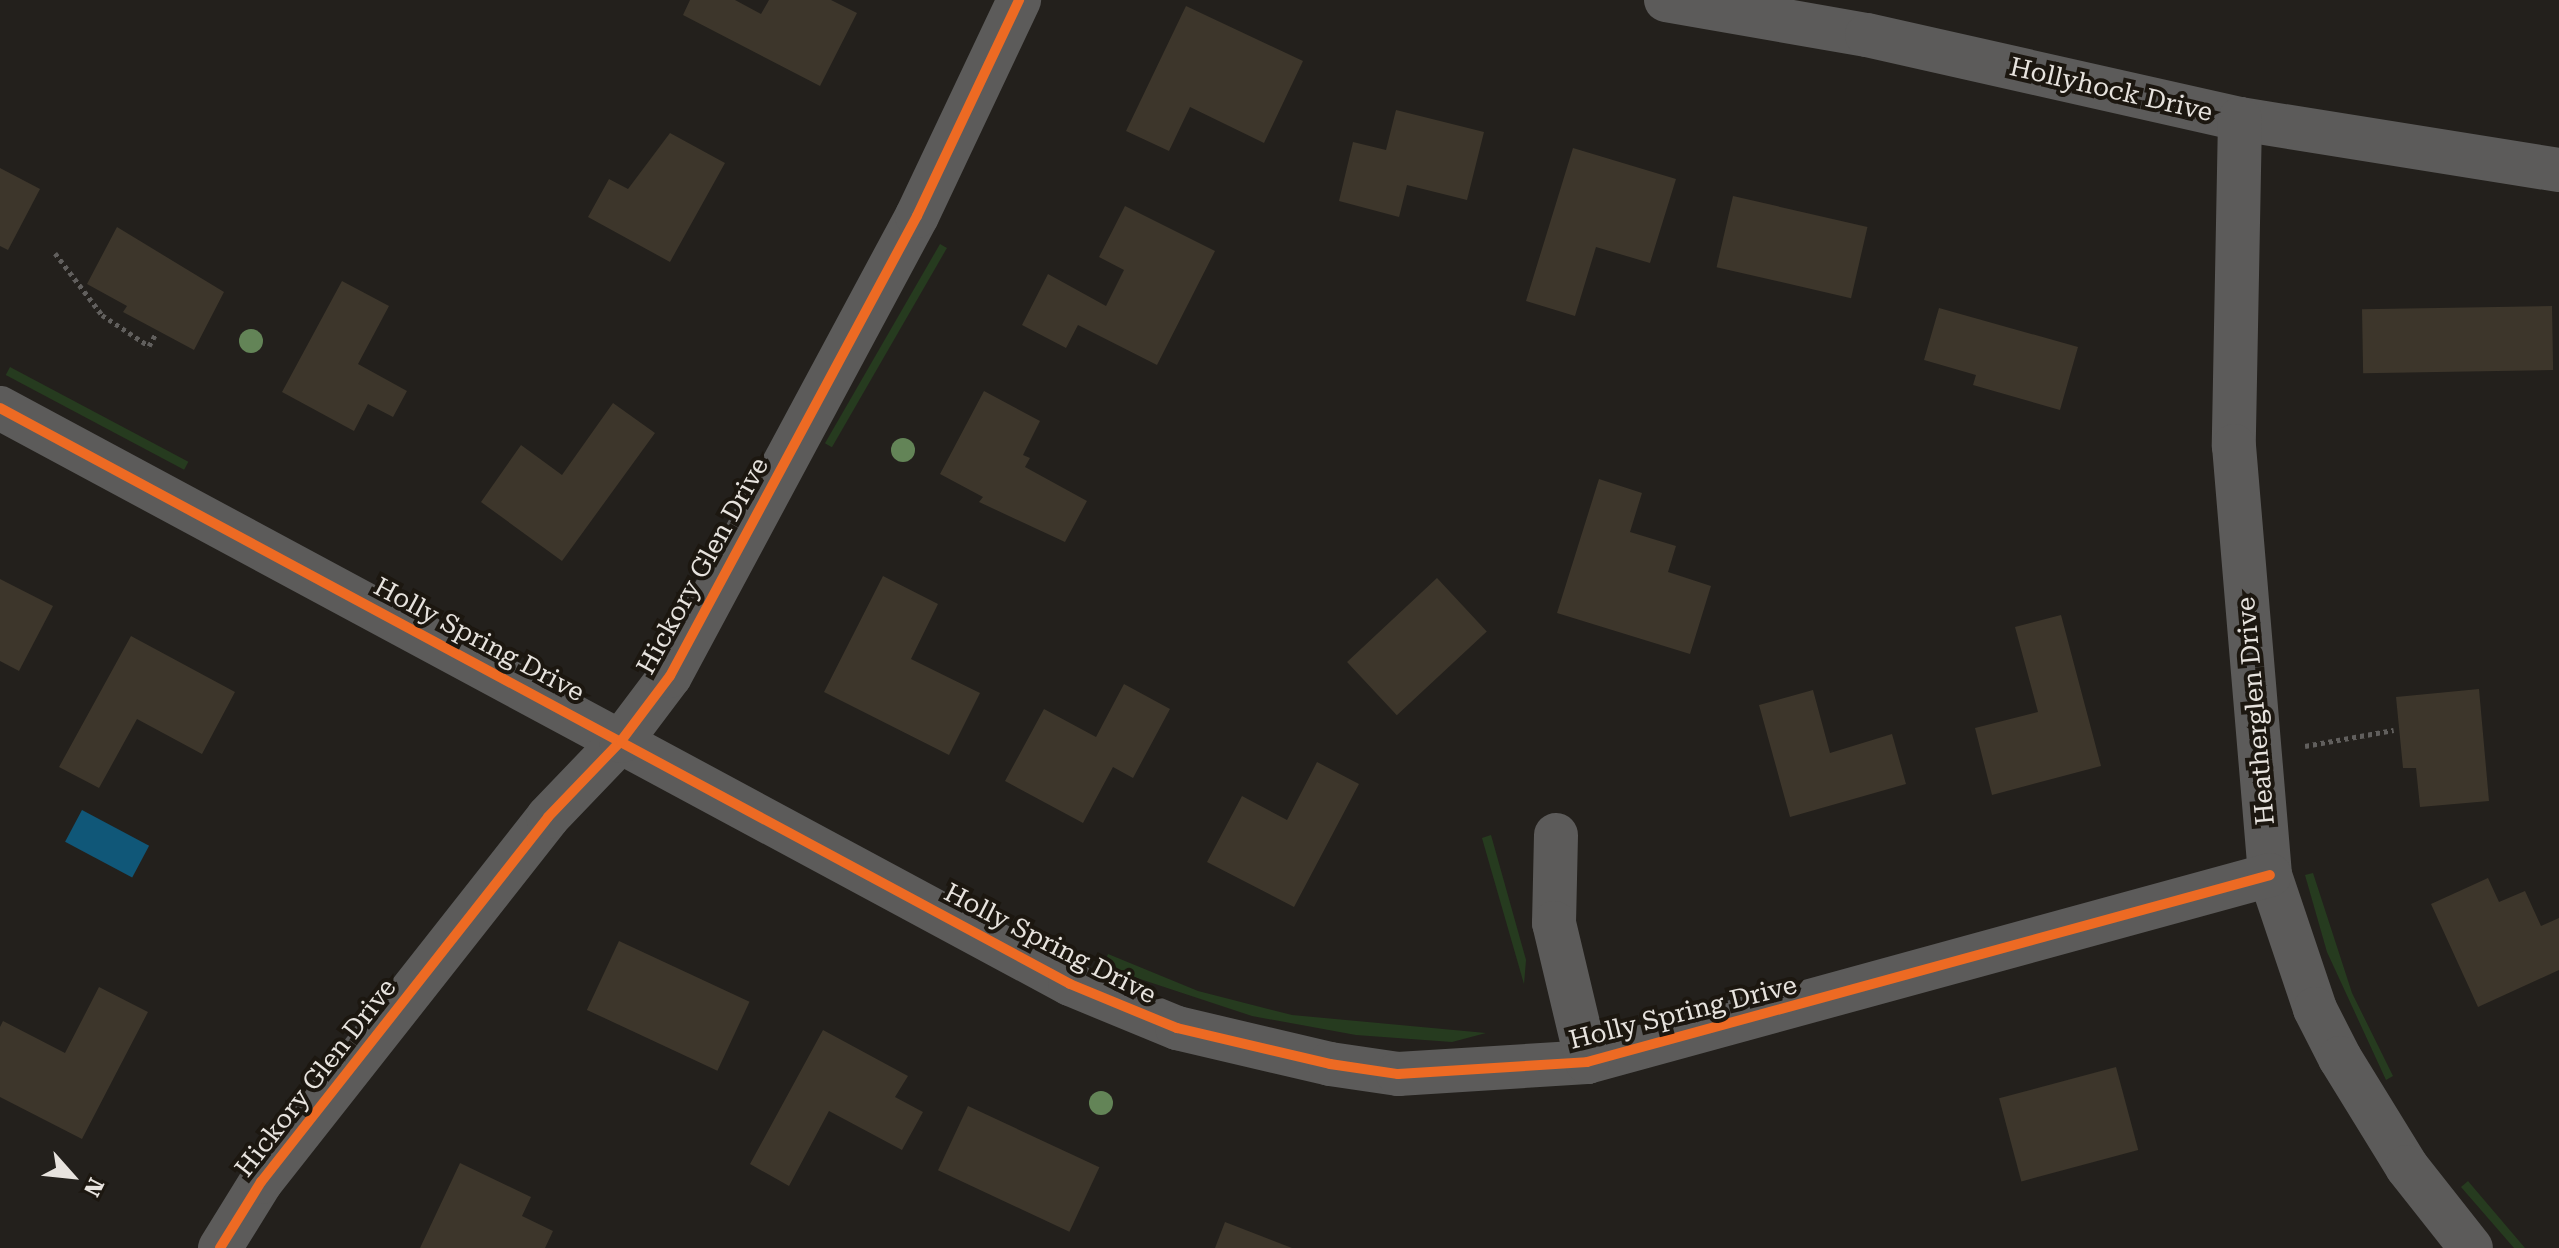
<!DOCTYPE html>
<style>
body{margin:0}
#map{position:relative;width:2559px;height:1248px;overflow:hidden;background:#23201c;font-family:"Roboto Serif",serif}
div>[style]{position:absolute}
.green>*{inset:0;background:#263b1f;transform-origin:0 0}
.water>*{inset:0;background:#105778;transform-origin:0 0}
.building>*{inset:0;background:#3d362b;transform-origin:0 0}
.path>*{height:5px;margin-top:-2.5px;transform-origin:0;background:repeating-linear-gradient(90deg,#615f5d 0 4px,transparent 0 8px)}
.minor>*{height:44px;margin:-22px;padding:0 22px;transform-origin:22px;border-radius:22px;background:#5c5b5a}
.cycleway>*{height:10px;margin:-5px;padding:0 5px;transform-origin:5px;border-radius:5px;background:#ed6a23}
.trees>*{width:24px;height:24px;margin:-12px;border-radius:50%;background:#638457}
span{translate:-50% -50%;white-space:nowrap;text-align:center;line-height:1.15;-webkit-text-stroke:8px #1c1710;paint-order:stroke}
.street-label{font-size:26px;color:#e7e3de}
.north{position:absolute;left:32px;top:1136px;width:80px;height:80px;-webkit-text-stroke:6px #1c1710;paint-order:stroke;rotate:117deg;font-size:22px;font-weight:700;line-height:32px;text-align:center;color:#e7e3de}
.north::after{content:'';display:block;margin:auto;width:28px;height:36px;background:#e7e3de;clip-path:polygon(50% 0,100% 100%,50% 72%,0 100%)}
</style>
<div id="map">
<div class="green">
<i style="left:940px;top:244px;width:8px;height:230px;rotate:30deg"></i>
<i style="left:10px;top:367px;width:202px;height:9px;rotate:28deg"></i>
<i style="clip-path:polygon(1491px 835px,1526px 960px,1524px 984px,1482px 838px)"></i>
<i style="clip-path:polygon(2313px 873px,2352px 993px,2393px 1076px,2386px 1080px,2327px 952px,2305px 875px)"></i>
<i style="clip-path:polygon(1108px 954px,1198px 991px,1292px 1015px,1486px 1033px,1452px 1042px,1356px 1035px,1252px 1016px,1137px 978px,1104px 964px)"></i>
<i style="clip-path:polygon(2468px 1181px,2485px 1201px,2525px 1248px,2514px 1248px,2461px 1187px)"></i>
</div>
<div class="water">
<i style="left:82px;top:810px;width:76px;height:36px;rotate:28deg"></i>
</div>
<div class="building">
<i style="clip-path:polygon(690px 0,735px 0,761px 14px,769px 0,831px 0,857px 13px,820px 86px,683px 15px)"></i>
<i style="clip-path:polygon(1186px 6px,1303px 61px,1264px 143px,1190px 107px,1169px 151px,1126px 131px)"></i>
<i style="clip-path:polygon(1396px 110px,1484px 132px,1467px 200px,1407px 185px,1399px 217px,1339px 201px,1353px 142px,1386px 150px)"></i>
<i style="clip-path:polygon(670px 133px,725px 163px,670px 262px,588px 217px,609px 179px,628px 189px)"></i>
<i style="clip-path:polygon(1573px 148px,1676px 179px,1650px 263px,1596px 247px,1575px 316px,1526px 301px)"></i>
<i style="clip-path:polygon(0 168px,40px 189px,8px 250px,0 246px)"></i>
<i style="left:1733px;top:196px;width:138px;height:73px;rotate:13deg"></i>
<i style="clip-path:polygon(1125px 206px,1215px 251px,1157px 365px,1078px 325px,1066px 348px,1022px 325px,1048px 274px,1106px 306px,1124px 270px,1099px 257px)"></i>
<i style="clip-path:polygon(117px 227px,224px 292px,194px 350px,123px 312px,127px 306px,87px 284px)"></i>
<i style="clip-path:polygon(342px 281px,389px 306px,358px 364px,407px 391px,393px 417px,368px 404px,354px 431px,282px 392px)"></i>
<i style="left:2552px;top:306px;width:64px;height:190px;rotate:89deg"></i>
<i style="clip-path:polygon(1939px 308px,2078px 347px,2060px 410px,1973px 385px,1976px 375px,1924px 360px)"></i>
<i style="clip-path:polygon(984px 391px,1040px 421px,1023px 455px,1030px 458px,1025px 467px,1087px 501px,1065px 542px,979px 502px,983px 497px,940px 474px)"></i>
<i style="clip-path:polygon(613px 403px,655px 433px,562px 561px,481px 502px,521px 445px,562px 475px)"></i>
<i style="clip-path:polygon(1599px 479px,1642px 493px,1630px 532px,1676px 546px,1668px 572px,1711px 586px,1690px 654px,1557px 613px)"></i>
<i style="clip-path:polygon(883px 576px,938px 604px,911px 659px,980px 693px,949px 755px,824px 692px)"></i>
<i style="left:1437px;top:578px;width:73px;height:123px;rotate:47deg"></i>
<i style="clip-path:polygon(0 579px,53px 606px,19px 671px,0 661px)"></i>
<i style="clip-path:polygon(2061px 615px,2101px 766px,1992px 795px,1975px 728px,2038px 712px,2015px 627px)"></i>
<i style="clip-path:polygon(131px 636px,235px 692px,202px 754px,137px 719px,99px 788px,59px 767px)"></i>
<i style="clip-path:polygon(1124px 684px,1170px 709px,1133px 778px,1113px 767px,1083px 823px,1005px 781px,1044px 709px,1096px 737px)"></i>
<i style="clip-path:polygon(2479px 689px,2489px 801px,2420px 807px,2416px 768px,2403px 768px,2396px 697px)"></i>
<i style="clip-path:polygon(1813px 690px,1830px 753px,1892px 734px,1906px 784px,1790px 817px,1759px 705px)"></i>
<i style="clip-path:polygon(1317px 762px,1359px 784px,1294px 907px,1207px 862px,1242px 796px,1287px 820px)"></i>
<i style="clip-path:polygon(2488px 878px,2499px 902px,2525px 891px,2541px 926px,2559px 918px,2559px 970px,2478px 1007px,2431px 904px)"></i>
<i style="left:619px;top:941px;width:144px;height:76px;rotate:25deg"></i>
<i style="clip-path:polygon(99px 987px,148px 1012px,82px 1139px,0 1097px,0 1027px,3px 1021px,65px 1053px)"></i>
<i style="clip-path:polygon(823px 1030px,908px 1076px,895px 1097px,923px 1112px,902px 1150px,829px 1111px,789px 1186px,750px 1164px)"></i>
<i style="left:2116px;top:1067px;width:86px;height:121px;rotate:75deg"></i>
<i style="left:968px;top:1106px;width:145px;height:71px;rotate:25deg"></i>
<i style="clip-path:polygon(460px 1163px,531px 1197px,522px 1216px,553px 1231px,545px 1248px,420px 1248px)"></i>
<i style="clip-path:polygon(1225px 1222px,1292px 1248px,1215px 1248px)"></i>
</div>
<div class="path">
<i style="left:55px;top:253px;width:78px;rotate:52.8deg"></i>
<i style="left:102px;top:315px;width:56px;rotate:33.4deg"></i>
<i style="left:149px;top:346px;width:13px;rotate:-61deg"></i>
<i style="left:2305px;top:746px;width:90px;rotate:-10.2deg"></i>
</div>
<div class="minor">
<i style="left:1666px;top:0;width:204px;rotate:9.9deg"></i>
<i style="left:1867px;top:35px;width:382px;rotate:12.7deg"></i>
<i style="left:2240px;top:119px;width:323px;rotate:9.1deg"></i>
<i style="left:2240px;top:119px;width:327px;rotate:91.1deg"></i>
<i style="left:2234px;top:446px;width:431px;rotate:85.2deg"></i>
<i style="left:2270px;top:875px;width:141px;rotate:71.4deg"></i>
<i style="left:2315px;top:1009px;width:55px;rotate:63deg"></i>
<i style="left:2340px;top:1058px;width:128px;rotate:58.4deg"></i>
<i style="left:2407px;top:1167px;width:103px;rotate:51.7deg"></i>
<i style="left:0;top:408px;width:1215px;rotate:28.29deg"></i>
<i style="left:1070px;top:984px;width:116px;rotate:22.4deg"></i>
<i style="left:1177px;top:1028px;width:157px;rotate:13.2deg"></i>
<i style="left:1330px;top:1064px;width:69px;rotate:8.4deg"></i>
<i style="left:1398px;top:1074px;width:189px;rotate:-3.6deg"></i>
<i style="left:1587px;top:1062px;width:708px;rotate:-15.31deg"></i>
<i style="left:1556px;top:835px;width:88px;rotate:91.3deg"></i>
<i style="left:1554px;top:923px;width:143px;rotate:76.6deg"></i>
<i style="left:220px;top:1248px;width:78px;rotate:-58.2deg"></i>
<i style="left:261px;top:1182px;width:464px;rotate:-51.8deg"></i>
<i style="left:548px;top:817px;width:105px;rotate:-46.2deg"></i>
<i style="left:621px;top:741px;width:81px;rotate:-53deg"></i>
<i style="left:670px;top:676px;width:522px;rotate:-61.77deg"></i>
<i style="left:917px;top:216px;width:239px;rotate:-64.7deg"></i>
</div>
<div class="cycleway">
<i style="left:0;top:408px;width:1215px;rotate:28.29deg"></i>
<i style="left:1070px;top:984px;width:116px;rotate:22.4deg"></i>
<i style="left:1177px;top:1028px;width:157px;rotate:13.2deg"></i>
<i style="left:1330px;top:1064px;width:69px;rotate:8.4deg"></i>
<i style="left:1398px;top:1074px;width:189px;rotate:-3.6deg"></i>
<i style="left:1587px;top:1062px;width:708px;rotate:-15.31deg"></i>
<i style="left:220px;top:1248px;width:78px;rotate:-58.2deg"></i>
<i style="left:261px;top:1182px;width:464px;rotate:-51.8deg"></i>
<i style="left:548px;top:817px;width:105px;rotate:-46.2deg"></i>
<i style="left:621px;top:741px;width:81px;rotate:-53deg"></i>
<i style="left:670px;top:676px;width:522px;rotate:-61.77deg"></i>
<i style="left:917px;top:216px;width:239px;rotate:-64.7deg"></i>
</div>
<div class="trees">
<i style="left:251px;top:341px"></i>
<i style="left:903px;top:450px"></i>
<i style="left:1101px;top:1103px"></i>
</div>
<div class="street-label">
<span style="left:2111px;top:90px;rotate:13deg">Hollyhock Drive</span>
<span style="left:703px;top:566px;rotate:-61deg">Hickory Glen Drive</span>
<span style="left:479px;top:640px;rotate:28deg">Holly Spring Drive</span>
<span style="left:2256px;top:711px;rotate:-95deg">Heatherglen Drive</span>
<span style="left:1050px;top:944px;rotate:27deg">Holly Spring Drive</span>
<span style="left:1683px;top:1013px;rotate:-14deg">Holly Spring Drive</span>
<span style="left:316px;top:1078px;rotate:-52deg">Hickory Glen Drive</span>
</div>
<div class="north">N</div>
</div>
